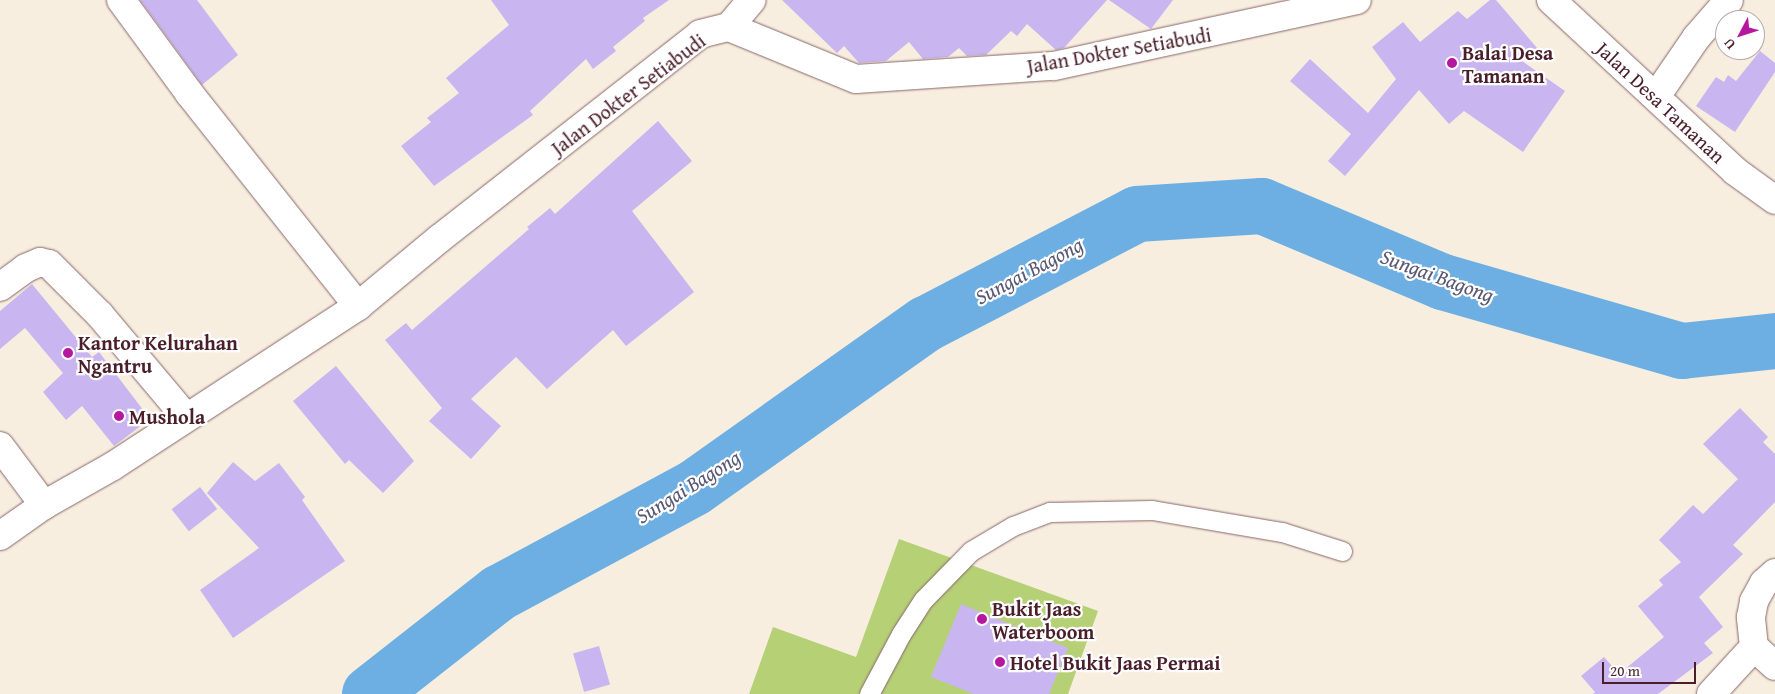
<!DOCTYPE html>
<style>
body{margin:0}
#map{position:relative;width:1775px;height:694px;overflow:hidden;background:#f8eedf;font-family:"Gentium Book Plus",serif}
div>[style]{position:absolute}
.green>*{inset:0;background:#b6d076}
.river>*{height:56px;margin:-28px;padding:0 28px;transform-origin:28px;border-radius:28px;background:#6dafe2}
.building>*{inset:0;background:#c9b5ef;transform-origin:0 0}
.roads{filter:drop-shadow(0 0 1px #87676a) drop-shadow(0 0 1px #87676a)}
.lane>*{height:19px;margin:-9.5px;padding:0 9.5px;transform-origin:9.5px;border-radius:9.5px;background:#fff}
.street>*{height:28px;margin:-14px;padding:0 14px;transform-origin:14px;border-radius:14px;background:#fff}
.secondary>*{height:28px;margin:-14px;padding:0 14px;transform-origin:14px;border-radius:14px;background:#fff}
.dots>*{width:14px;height:14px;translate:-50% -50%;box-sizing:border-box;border:2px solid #fff;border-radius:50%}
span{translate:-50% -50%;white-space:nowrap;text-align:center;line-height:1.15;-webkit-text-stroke:4.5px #fff;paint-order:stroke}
.street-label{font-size:20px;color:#4a1f2b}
.poi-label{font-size:20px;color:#4a1f2b;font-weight:700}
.left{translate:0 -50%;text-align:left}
.water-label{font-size:21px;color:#585974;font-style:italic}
.north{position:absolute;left:1715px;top:10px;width:50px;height:50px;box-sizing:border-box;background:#fff;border:1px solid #b7a5aa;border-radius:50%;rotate:230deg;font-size:14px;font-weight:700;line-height:20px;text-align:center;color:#4a1f2b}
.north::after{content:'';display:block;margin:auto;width:18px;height:22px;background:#b5179e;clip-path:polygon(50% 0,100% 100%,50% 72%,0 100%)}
.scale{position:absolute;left:1602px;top:662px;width:94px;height:22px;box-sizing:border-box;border:2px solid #4a1f2b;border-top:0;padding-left:6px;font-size:15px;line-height:18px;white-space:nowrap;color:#4a1f2b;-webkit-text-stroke:4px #fff;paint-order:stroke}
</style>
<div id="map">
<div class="green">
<i style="clip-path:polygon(899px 539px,1098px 611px,1068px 694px,749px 694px,773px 627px,856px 657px)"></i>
</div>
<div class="river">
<i style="left:370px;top:694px;width:164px;rotate:-38.1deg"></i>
<i style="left:499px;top:593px;width:221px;rotate:-28.3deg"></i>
<i style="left:694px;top:488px;width:284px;rotate:-35.3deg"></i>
<i style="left:926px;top:324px;width:238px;rotate:-27.5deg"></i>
<i style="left:1137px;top:214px;width:125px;rotate:-3.7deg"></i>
<i style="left:1262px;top:206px;width:196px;rotate:22.8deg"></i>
<i style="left:1443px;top:282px;width:249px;rotate:16.1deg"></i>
<i style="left:1682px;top:351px;width:94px;rotate:-6.1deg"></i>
</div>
<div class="building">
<i style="clip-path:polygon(140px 0,197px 0,238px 55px,202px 85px)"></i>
<i style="clip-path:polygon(491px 0,669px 0,643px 18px,645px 21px,613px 47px,616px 51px,593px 69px,586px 59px,530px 111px,533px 115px,434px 186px,401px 146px,431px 122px,427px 118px,459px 93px,446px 78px,509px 25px)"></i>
<i style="clip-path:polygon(782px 0,1107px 0,1064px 48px,1056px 50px,1027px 24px,1017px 36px,1011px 31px,986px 55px,967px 56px,959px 48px,948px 57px,923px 59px,909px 42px,886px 61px,859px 63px,844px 46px,837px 53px)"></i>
<i style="clip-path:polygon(1109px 0,1173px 0,1151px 29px)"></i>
<i style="clip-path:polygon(1490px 0,1496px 0,1537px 48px,1522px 61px,1565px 91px,1523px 152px,1464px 111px,1449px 124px,1419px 90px,1345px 176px,1328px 161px,1351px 134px,1290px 81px,1310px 59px,1368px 113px,1396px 79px,1372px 47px,1403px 22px,1420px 42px,1458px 11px,1467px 19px)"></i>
<i style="clip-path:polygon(1760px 51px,1775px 63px,1775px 72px,1735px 132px,1696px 106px,1716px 77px,1724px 82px,1728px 75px,1736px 81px)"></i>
<i style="clip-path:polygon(658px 121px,692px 161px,632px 211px,694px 292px,626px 346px,613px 330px,547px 389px,516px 357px,471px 399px,501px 426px,471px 459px,429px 421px,442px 408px,385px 340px,406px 323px,412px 330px,529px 229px,527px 227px,550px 208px,555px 214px)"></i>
<i style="clip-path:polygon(32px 284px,92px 357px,99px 352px,150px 419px,114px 446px,82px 406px,66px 420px,43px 392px,63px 373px,25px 328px,0 349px,0 311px)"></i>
<i style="clip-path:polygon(336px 366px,414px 461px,383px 493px,349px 460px,345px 464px,293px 401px)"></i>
<i style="clip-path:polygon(1740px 408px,1768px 437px,1763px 442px,1775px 454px,1775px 502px,1733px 545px,1743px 554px,1699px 597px,1723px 627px,1704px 643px,1713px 653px,1658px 694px,1593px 694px,1595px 692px,1581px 676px,1604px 657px,1619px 674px,1664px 637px,1638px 606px,1663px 585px,1659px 580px,1681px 562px,1659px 540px,1693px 505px,1703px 514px,1738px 479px,1703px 444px)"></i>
<i style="clip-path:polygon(233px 462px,255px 481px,279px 463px,305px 497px,302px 500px,345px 561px,233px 638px,200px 590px,259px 548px,207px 493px)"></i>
<i style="left:200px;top:487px;width:28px;height:36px;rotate:52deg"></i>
<i style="clip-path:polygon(961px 604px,1068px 648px,1049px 694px,974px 694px,931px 677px)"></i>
<i style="left:599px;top:646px;width:40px;height:27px;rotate:74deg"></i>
</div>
<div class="roads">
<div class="lane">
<i style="left:869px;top:694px;width:68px;rotate:-61.9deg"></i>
<i style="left:901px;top:634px;width:40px;rotate:-57.1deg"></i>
<i style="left:923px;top:600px;width:69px;rotate:-45.6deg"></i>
<i style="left:971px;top:551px;width:49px;rotate:-30.8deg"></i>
<i style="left:1013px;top:526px;width:40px;rotate:-21deg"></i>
<i style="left:1050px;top:512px;width:102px;rotate:-1.1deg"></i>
<i style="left:1152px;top:510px;width:132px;rotate:9.6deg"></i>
<i style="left:1282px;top:532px;width:63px;rotate:17.6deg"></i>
</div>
<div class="street">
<i style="left:121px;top:0;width:115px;rotate:53.8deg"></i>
<i style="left:189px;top:93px;width:272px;rotate:51.6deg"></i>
<i style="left:1551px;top:0;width:251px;rotate:42.9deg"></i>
<i style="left:1735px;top:171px;width:49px;rotate:35.9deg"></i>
<i style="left:729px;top:27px;width:35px;rotate:-50deg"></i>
<i style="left:1657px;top:95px;width:69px;rotate:-55.6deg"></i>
<i style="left:1696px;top:38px;width:50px;rotate:-49deg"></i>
<i style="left:0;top:287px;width:32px;rotate:-36deg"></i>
<i style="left:26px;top:268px;width:15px;rotate:-23deg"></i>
<i style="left:40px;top:262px;width:9px;rotate:13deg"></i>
<i style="left:49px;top:264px;width:72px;rotate:45deg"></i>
<i style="left:100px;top:315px;width:133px;rotate:49.9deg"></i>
<i style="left:1754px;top:647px;width:28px;rotate:42deg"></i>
<i style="left:1711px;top:694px;width:64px;rotate:-47.5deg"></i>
<i style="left:1754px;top:647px;width:30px;rotate:-96deg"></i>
<i style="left:1751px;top:617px;width:16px;rotate:-79deg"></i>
<i style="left:1754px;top:601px;width:21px;rotate:-61deg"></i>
<i style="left:1764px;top:583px;width:15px;rotate:-42deg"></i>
</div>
<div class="secondary">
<i style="left:0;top:446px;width:74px;rotate:53.3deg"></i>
<i style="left:0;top:536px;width:54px;rotate:-35.2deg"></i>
<i style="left:44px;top:505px;width:79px;rotate:-29.5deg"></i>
<i style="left:113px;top:466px;width:293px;rotate:-33.1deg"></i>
<i style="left:358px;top:306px;width:105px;rotate:-39.6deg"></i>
<i style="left:439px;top:239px;width:332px;rotate:-38.1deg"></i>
<i style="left:700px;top:34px;width:30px;rotate:-14deg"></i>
<i style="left:729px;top:27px;width:137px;rotate:22.3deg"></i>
<i style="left:856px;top:79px;width:198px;rotate:-3.8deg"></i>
<i style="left:1054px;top:66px;width:310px;rotate:-12.3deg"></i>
</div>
</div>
<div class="dots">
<i style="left:1452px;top:63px;background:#b5179e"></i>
<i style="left:68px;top:353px;background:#b5179e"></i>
<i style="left:119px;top:416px;background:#b5179e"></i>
<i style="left:982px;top:619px;background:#b5179e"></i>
<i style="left:1000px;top:662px;background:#b5179e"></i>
</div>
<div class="street-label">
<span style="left:1119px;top:50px;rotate:-10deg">Jalan Dokter Setiabudi</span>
<span style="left:628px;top:94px;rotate:-37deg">Jalan Dokter Setiabudi</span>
<span style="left:1661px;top:102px;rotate:43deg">Jalan Desa Tamanan</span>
</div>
<div class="poi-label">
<span class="left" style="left:1462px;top:64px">Balai Desa<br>Tamanan</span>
<span class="left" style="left:78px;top:354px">Kantor Kelurahan<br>Ngantru</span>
<span class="left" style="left:129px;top:416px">Mushola</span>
<span class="left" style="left:992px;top:620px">Bukit Jaas<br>Waterboom</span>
<span class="left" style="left:1010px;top:662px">Hotel Bukit Jaas Permai</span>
</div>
<div class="water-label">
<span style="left:1029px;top:271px;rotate:-28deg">Sungai Bagong</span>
<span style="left:1437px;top:276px;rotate:20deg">Sungai Bagong</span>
<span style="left:688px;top:487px;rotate:-32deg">Sungai Bagong</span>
</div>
<div class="north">U</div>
<div class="scale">20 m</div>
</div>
